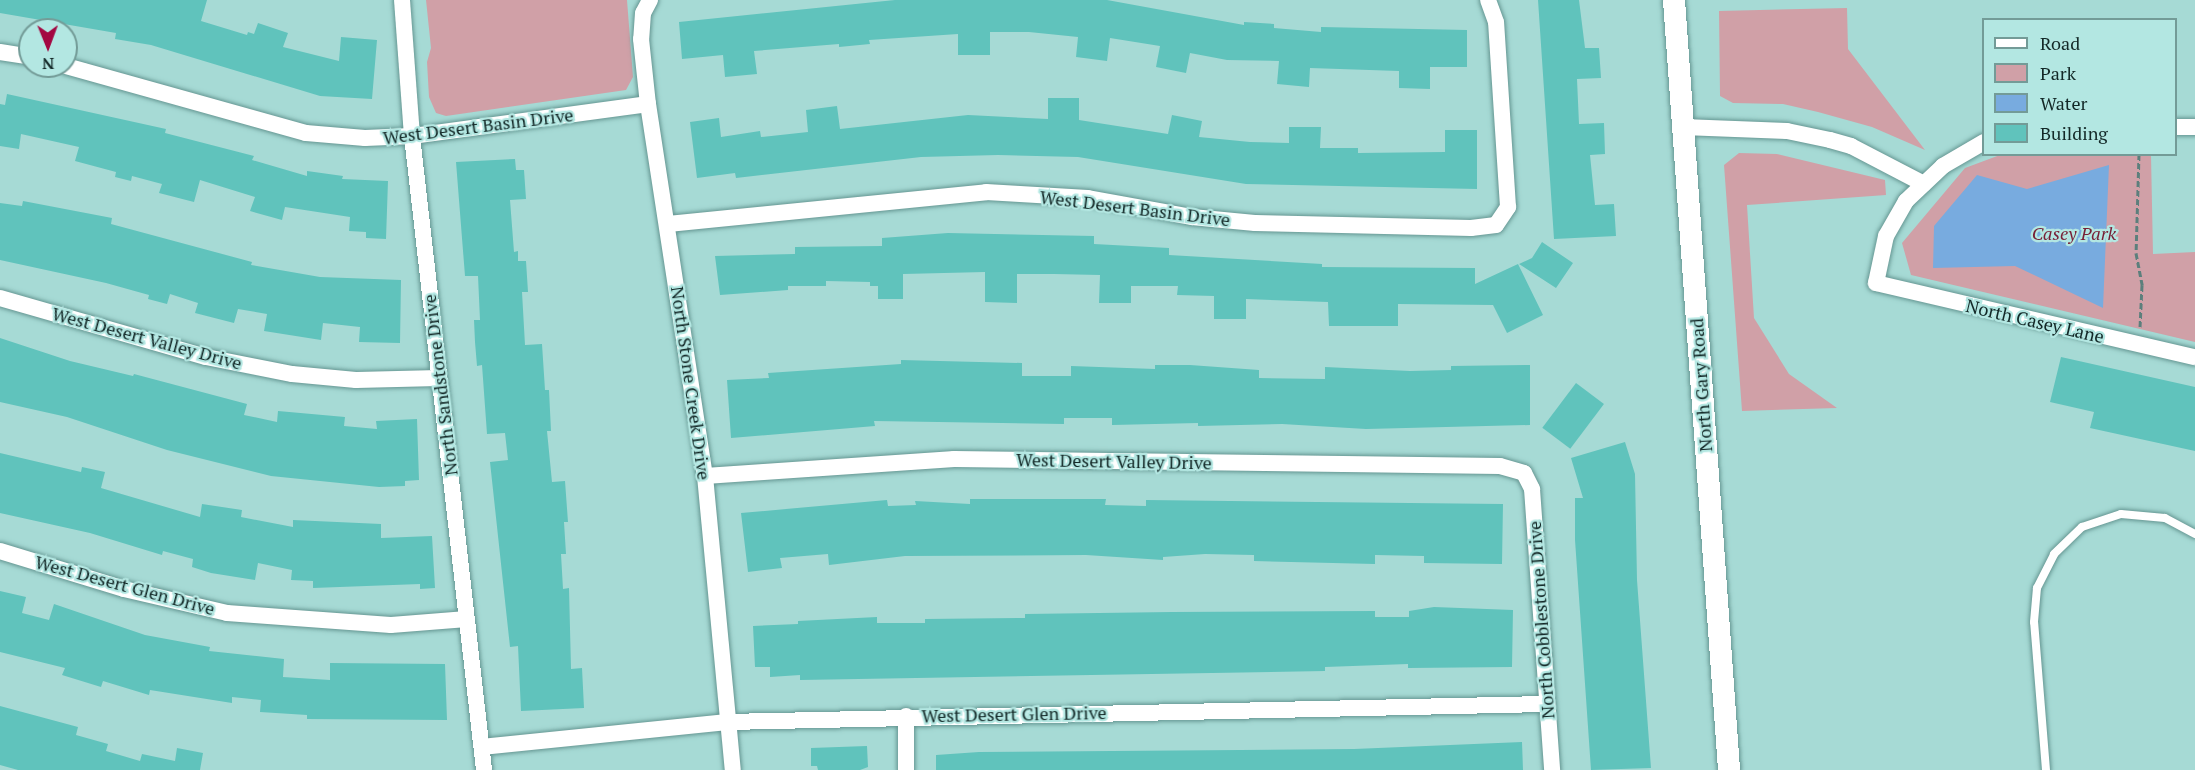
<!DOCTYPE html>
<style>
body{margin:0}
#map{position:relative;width:2195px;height:770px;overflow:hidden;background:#a6dad5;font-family:"PT Serif",serif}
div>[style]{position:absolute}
.green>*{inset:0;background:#d0a0a7}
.water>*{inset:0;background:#78abdf}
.building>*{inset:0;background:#60c3bc;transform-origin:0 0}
.path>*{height:3px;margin-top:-1.5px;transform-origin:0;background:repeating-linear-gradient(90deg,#5b7f7c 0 6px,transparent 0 9px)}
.roads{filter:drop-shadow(0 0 2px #659692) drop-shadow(0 0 2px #659692)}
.lane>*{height:8px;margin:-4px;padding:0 4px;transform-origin:4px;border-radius:4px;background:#fff}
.street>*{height:16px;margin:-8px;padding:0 8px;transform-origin:8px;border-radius:8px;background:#fff}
.secondary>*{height:22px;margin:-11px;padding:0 11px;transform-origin:11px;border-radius:11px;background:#fff}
span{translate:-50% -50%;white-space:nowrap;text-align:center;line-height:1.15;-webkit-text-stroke:4.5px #b3e7e2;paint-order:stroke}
.street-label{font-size:18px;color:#132827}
.park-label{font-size:18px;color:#781f36;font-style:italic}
.legend{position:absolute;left:1982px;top:18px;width:195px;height:138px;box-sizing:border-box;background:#b3e7e2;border:2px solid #739b97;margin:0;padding:8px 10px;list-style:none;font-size:18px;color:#132827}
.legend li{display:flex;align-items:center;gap:12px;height:30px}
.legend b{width:30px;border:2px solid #739b97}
.north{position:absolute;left:18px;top:18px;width:60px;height:60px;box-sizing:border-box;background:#b3e7e2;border:2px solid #739b97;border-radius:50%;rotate:179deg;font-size:16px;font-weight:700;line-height:24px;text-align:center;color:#132827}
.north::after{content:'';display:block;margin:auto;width:21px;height:27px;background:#a30741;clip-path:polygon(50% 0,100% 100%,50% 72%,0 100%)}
</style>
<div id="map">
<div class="green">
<i style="clip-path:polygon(426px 0,627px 0,633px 77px,626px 90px,446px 116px,436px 113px,429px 97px,427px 62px,431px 48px)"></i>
<i style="clip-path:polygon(1847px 8px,1848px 49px,1925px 150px,1872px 127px,1818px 112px,1783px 104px,1733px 103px,1720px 96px,1719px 11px)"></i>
<i style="clip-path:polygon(1739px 153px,1777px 154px,1885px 180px,1886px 195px,1747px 205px,1754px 318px,1789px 374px,1837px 408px,1742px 411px,1724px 165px)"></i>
<i style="clip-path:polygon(2000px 155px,2151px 155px,2153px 254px,2195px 252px,2195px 342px,1911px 275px,1902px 243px,1965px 168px)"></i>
</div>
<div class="water">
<i style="clip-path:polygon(2109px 165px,2103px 308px,2015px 266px,1933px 268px,1934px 226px,1977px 175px,2027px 189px)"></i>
</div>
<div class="building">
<i style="clip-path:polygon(0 0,207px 0,201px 21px,247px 35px,248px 32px,254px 34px,258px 23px,288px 33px,283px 47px,339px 61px,341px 37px,377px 40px,372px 99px,320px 96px,151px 45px,115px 39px,116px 33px,0 13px)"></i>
<i style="clip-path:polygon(895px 0,1107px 0,1244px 25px,1244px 22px,1274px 24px,1274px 28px,1321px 32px,1321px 27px,1467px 30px,1467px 67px,1430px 67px,1430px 89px,1399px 88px,1399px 71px,1310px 68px,1309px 87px,1277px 84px,1279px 61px,1227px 60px,1190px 53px,1186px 73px,1156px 67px,1160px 46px,1110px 38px,1107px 61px,1076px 57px,1078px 37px,1029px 32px,990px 32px,990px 55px,958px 55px,958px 34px,869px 40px,870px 44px,839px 47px,839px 44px,754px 51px,757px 74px,725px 77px,723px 55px,682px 59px,679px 22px)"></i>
<i style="clip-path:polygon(1538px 0,1579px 0,1585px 48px,1599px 48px,1601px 78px,1577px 79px,1579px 124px,1604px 123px,1605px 154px,1590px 155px,1595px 205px,1614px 204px,1616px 236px,1554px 239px)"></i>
<i style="clip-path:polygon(7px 94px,166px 129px,165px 133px,254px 156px,252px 160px,307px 176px,307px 171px,343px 176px,342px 179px,388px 181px,386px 239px,366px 238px,366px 232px,349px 231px,350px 217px,285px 207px,282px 220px,250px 211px,255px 197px,200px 180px,194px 202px,159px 193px,162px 184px,132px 176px,131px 181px,115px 177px,116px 172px,75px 161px,79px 147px,21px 134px,19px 149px,0 146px,0 104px,5px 105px)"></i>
<i style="clip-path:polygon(1048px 98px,1079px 98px,1079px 120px,1168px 134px,1172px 115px,1202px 121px,1199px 137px,1250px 142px,1289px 143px,1289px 127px,1321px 127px,1320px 148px,1358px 148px,1358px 153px,1445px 152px,1445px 130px,1477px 130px,1477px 189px,1246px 184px,1078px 157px,998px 155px,921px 157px,736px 178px,735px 173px,697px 178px,690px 122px,719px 118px,721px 137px,760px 131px,761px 137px,808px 132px,806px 110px,837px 106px,840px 129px,968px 115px,1048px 119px)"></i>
<i style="clip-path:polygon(515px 159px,516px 170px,524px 170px,526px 199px,510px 200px,514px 252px,518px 251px,518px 261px,526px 261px,528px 292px,522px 292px,525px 345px,542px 344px,545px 390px,549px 390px,551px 431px,547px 431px,552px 482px,565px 481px,568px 522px,564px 522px,566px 554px,561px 554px,563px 589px,569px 588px,571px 669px,582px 668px,584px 708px,521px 711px,518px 646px,510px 647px,490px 462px,508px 460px,505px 433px,487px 434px,482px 365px,477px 366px,475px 342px,474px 320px,480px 320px,478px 276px,465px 276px,456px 162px)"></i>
<i style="clip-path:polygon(23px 201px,112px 218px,111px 224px,252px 262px,251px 265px,320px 277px,401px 280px,400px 343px,359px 342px,360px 327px,323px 323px,321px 340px,264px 331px,267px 314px,238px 309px,234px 323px,195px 313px,198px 303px,170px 294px,167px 304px,148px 299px,149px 295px,106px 283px,0 260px,0 203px,22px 206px)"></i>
<i style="clip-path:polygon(948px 233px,1094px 236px,1094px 244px,1169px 248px,1169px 255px,1322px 264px,1322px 267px,1475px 268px,1475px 284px,1518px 264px,1543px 315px,1507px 333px,1493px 305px,1398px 304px,1398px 326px,1329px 326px,1328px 302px,1246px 299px,1246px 319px,1214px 319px,1214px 296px,1177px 295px,1178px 286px,1131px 286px,1131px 303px,1099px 303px,1100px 275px,1054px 274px,1017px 274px,1017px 303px,985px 302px,985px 272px,903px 274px,903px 299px,878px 299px,878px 286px,870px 286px,870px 282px,826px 281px,826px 286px,788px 286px,788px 290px,720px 295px,715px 256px,795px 254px,795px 247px,882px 246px,882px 238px)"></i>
<i style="clip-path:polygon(1542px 242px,1573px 263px,1556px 288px,1519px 264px,1532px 258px)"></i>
<i style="clip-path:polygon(0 338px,70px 361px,133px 376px,134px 374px,247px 404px,244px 415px,277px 422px,278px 411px,345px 417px,344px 426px,377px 429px,376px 421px,417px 419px,419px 480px,405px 481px,405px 486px,379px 487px,271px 476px,167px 450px,67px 417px,0 402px)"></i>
<i style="clip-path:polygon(2061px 357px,2195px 387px,2195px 451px,2090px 428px,2094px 412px,2050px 402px)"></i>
<i style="clip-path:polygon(901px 360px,1022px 363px,1022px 376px,1071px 376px,1071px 366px,1155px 369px,1155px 365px,1190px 365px,1259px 370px,1259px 378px,1325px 379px,1325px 367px,1410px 371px,1451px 370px,1451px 366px,1530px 365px,1530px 425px,1366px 429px,1282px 424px,1198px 426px,1198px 423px,1112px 425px,1112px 418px,1064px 418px,1064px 424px,874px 421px,875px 426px,731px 438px,727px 380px,769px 378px,768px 373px,901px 364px)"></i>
<i style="left:1576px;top:383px;width:35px;height:56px;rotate:37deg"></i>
<i style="clip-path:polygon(1625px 442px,1635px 474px,1637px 580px,1651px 768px,1591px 770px,1575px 540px,1575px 498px,1583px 498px,1571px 458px)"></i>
<i style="clip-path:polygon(0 453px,81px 472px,82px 467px,105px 472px,101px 488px,200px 517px,202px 504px,242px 510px,241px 517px,293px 527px,293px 520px,381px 524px,381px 538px,432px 536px,435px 588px,420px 589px,420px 584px,313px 588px,313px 581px,291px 580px,292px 570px,258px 563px,255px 580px,211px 573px,192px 567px,193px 559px,163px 551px,162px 555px,90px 533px,0 513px)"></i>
<i style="clip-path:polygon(970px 499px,1106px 499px,1105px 505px,1146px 506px,1146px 500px,1503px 504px,1502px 564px,1424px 563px,1424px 556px,1375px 555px,1375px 564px,1254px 561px,1254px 555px,1205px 554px,1163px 557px,1163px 560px,1086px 555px,905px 556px,829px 565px,828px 554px,780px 558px,782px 568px,748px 572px,741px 513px,887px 500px,888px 506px,916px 505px,915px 501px,970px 504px)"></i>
<i style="clip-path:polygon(0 591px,26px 597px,22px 613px,49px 620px,54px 604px,145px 635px,210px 647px,209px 651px,284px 659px,283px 677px,330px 680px,330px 663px,445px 664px,447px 720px,307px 719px,307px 715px,260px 712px,261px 700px,232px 697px,232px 703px,150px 690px,149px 695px,103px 681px,101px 687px,62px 675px,65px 668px,0 652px)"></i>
<i style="clip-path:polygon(1434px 607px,1513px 610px,1512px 667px,1408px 668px,1408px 664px,1325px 667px,1325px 671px,800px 680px,800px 675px,770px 677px,770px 667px,755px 667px,753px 626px,798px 624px,798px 621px,877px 617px,877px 623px,925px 623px,925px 619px,1025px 618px,1025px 614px,1172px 612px,1375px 611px,1375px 617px,1409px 617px,1409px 611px)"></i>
<i style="clip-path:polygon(0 706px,78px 727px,76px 735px,108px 744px,106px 751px,140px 761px,142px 754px,175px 761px,177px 748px,203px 753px,200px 770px,18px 770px,0 765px)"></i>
<i style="clip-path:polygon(1522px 742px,1523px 770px,936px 770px,936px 755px,979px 752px,1354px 749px)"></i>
<i style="clip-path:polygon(867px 746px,868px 767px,860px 770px,818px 770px,817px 766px,811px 766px,811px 748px)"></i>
</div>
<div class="path">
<i style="left:2139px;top:154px;width:99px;rotate:91.7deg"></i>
<i style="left:2136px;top:253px;width:33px;rotate:79deg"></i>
<i style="left:2142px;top:285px;width:42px;rotate:92.7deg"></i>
</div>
<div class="roads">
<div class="lane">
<i style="left:2046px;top:770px;width:148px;rotate:-94.6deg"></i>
<i style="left:2034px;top:622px;width:34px;rotate:-85deg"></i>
<i style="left:2037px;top:588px;width:38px;rotate:-63deg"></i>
<i style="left:2054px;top:554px;width:39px;rotate:-44deg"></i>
<i style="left:2082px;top:527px;width:41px;rotate:-18.4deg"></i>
<i style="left:2121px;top:514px;width:44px;rotate:5.2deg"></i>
<i style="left:2165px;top:518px;width:34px;rotate:28deg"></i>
</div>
<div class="street">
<i style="left:402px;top:0;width:136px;rotate:85.8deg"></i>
<i style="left:412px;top:136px;width:638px;rotate:83.52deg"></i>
<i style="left:650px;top:0;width:15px;rotate:118deg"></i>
<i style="left:643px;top:13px;width:26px;rotate:94deg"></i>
<i style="left:641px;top:39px;width:65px;rotate:83.9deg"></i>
<i style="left:648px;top:104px;width:376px;rotate:81.3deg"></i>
<i style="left:705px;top:476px;width:295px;rotate:84.6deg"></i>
<i style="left:0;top:52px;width:30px;rotate:9deg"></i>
<i style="left:66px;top:66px;width:249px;rotate:15.6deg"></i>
<i style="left:306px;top:133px;width:59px;rotate:4.8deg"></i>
<i style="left:365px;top:138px;width:47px;rotate:-2.4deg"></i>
<i style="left:412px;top:136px;width:238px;rotate:-7.7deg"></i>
<i style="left:1683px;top:127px;width:104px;rotate:2.2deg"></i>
<i style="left:1787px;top:131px;width:44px;rotate:11.8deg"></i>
<i style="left:1830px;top:140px;width:22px;rotate:16deg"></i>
<i style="left:1851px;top:146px;width:82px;rotate:27.5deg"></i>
<i style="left:2176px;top:127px;width:19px"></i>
<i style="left:1984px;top:142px;width:48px;rotate:149.7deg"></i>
<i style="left:1943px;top:166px;width:51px;rotate:136.6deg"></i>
<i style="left:1906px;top:201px;width:40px;rotate:119.7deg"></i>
<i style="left:1886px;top:236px;width:48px;rotate:102deg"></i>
<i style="left:1876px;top:283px;width:327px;rotate:13.1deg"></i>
<i style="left:668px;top:224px;width:320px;rotate:-5.7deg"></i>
<i style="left:986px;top:192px;width:102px;rotate:3.4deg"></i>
<i style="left:1088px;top:198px;width:106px;rotate:10.4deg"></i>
<i style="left:1192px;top:217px;width:63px;rotate:5.4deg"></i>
<i style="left:1255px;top:223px;width:216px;rotate:1.3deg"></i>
<i style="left:1471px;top:228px;width:25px;rotate:-7deg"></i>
<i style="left:1496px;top:225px;width:22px;rotate:-56deg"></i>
<i style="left:1508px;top:207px;width:185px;rotate:-93.7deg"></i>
<i style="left:1496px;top:22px;width:23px;rotate:-110deg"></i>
<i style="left:0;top:298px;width:214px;rotate:16deg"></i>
<i style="left:206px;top:357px;width:88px;rotate:11.2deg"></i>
<i style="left:292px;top:374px;width:64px;rotate:5.4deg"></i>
<i style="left:356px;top:380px;width:83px;rotate:-1.4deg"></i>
<i style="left:705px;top:476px;width:250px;rotate:-3.9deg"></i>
<i style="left:954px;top:459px;width:546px;rotate:0.73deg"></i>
<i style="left:1500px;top:466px;width:25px;rotate:16deg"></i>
<i style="left:1524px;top:473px;width:18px;rotate:63deg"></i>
<i style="left:1532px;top:489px;width:282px;rotate:85.9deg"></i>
<i style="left:0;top:551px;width:130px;rotate:17deg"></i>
<i style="left:124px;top:589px;width:106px;rotate:13.1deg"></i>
<i style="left:227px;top:613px;width:164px;rotate:4.2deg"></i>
<i style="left:391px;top:625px;width:76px;rotate:-4.5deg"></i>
<i style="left:906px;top:716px;width:54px;rotate:90deg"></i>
<i style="left:482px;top:747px;width:246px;rotate:-5.8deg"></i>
<i style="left:727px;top:722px;width:820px;rotate:-1.26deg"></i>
</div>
<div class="secondary">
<i style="left:1674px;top:0;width:772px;rotate:85.91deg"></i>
</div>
</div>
<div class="street-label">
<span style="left:478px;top:126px;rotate:-7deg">West Desert Basin Drive</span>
<span style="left:1135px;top:208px;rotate:7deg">West Desert Basin Drive</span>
<span style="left:2035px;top:321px;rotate:13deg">North Casey Lane</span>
<span style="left:147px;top:338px;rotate:15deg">West Desert Valley Drive</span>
<span style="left:691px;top:383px;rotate:82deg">North Stone Creek Drive</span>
<span style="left:440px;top:385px;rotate:-97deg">North Sandstone Drive</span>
<span style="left:1701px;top:385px;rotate:-94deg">North Gary Road</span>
<span style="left:1114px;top:461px;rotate:1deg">West Desert Valley Drive</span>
<span style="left:125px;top:585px;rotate:15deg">West Desert Glen Drive</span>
<span style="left:1541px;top:620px;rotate:-94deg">North Cobblestone Drive</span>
<span style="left:1014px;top:714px;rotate:-1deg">West Desert Glen Drive</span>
</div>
<div class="park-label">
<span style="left:2074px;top:233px">Casey Park</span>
</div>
<ul class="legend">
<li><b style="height:8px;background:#fff"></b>Road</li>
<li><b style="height:16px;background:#d0a0a7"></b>Park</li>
<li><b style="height:16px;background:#78abdf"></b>Water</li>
<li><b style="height:16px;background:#60c3bc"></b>Building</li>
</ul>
<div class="north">N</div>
</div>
